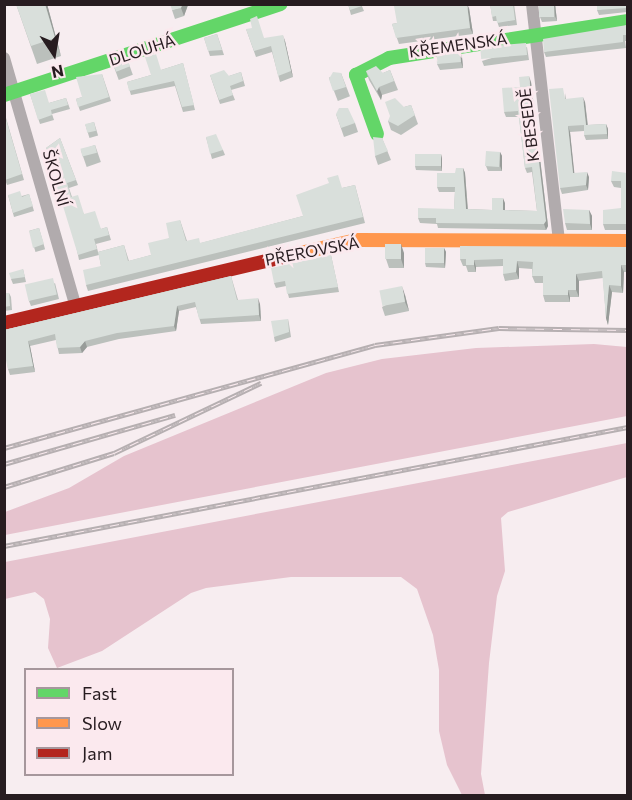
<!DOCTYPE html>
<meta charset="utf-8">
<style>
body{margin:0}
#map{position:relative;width:632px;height:800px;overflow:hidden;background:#f7edf0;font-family:Commissioner,sans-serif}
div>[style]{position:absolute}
.forest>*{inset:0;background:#e6c3ce}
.street>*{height:12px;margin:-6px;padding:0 6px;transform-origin:6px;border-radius:6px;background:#b1abad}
.fast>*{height:14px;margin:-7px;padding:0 7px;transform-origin:7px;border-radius:7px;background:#63d668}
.slow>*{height:14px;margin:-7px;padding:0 7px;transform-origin:7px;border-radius:7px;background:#ff974d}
.jam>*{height:14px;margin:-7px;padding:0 7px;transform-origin:7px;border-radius:7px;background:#b3261e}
.rail>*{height:5px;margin-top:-2.5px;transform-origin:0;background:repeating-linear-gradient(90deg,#fbe9ee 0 9px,#b6afb1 0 18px);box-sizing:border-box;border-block:2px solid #b6afb1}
.wall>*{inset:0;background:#bbc0bc;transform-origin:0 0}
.shaded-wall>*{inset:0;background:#989c99}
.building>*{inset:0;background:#d9dfdb;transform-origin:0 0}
span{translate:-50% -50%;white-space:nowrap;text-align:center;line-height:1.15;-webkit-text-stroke:5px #fbe9ee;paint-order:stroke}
.street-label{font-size:16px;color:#271c20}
.frame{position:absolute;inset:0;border:6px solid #271c20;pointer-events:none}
.legend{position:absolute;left:24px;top:668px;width:210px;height:108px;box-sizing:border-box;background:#fbe9ee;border:2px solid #a6979c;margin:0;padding:8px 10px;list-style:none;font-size:18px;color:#271c20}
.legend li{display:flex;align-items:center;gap:12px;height:30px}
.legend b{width:30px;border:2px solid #a6979c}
.north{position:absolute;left:24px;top:24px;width:60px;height:60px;-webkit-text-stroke:4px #fbe9ee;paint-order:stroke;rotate:168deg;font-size:16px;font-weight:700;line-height:24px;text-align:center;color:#271c20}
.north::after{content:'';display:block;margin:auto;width:21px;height:27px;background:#271c20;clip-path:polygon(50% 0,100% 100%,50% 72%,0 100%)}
</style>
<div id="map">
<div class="forest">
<i style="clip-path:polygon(594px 344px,627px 347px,627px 416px,5px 535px,5px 512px,69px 488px,124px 456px,326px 373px,382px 359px,476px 348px)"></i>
<i style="clip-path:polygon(627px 443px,627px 477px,508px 512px,501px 518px,505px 571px,497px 596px,489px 663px,481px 774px,485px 795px,462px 795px,447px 765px,439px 731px,439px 670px,433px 635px,417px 589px,401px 577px,291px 577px,206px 588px,191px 593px,102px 651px,57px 668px,48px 648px,50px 619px,44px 599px,35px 592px,5px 599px,5px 562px)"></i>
</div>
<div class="street">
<i style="left:532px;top:4px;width:239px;rotate:83.5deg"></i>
<i style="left:4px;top:58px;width:259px;rotate:73.9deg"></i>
</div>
<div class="fast">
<i style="left:4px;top:95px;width:291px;rotate:-18.2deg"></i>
<i style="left:377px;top:134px;width:63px;rotate:-109.6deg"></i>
<i style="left:356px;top:75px;width:37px;rotate:-27deg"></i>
<i style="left:389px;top:58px;width:242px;rotate:-8.8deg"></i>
</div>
<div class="slow">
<i style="left:296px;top:254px;width:63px;rotate:-12.9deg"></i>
<i style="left:357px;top:240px;width:271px;rotate:0.2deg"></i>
</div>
<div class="jam">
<i style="left:4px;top:323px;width:300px;rotate:-13.3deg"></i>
</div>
<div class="rail">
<i style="left:4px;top:448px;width:385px;rotate:-15.5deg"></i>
<i style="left:375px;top:345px;width:125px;rotate:-7.8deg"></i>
<i style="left:499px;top:328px;width:129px;rotate:0.9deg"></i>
<i style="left:4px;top:464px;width:178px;rotate:-16deg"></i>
<i style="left:4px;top:487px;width:115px;rotate:-17.2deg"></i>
<i style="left:114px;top:453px;width:163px;rotate:-25.5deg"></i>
<i style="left:4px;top:546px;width:635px;rotate:-10.8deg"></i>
</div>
<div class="wall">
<i style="clip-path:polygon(16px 4px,47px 4px,61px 56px,37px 64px)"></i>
<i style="clip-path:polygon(348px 4px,361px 4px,364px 11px,351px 15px)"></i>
<i style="clip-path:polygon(490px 4px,514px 4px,517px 25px,499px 27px,497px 21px,493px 21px)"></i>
<i style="clip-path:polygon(555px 4px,557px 21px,542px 22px,540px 17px)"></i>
<i style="clip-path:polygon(627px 4px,627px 12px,599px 15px,597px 10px)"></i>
<i style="clip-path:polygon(188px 5px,184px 16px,175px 19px,172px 10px)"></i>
<i style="clip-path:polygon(469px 8px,473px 34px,399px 44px,392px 24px)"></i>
<i style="clip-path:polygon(627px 25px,627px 41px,625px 41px,626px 48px,546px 57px,544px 52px)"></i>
<i style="clip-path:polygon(246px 29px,264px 38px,285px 41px,293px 77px,280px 82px,272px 52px,256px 57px)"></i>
<i style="clip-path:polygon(217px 34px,224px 55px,210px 56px,204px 38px)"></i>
<i style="clip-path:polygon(527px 47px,529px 60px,484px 66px,482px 61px)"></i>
<i style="left:126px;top:56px;width:20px;height:15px;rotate:70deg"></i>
<i style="clip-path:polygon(462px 57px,463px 68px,440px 70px,437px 64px)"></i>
<i style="clip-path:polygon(183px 63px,195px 110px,183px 112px,175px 86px,131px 95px,127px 82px,151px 75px,161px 70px)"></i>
<i style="clip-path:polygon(390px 70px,398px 90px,382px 95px,381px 100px,369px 80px,366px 71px,383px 73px)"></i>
<i style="clip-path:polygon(241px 72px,245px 86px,231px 90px,235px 100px,220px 104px,210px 75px,229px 76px)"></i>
<i style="left:341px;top:73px;width:25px;height:13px;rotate:69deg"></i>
<i style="clip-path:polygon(102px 74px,111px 101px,80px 111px,76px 99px,82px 97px)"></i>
<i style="clip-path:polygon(531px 82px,548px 226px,546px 230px,438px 228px,437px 224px,420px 223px,418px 218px,454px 209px,455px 192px,439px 192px,437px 187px,463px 168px,465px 173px,468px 209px,492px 210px,505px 203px,505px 210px,537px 211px,532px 172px,527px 173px,525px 168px,519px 117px,506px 117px,504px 112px,520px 87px)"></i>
<i style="clip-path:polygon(565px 93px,566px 99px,585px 102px,588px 125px,606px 124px,608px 129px,608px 139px,586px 140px,584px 135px,584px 131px,570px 132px,574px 173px,589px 177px,588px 190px,562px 194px,560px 188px)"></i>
<i style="clip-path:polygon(30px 94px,49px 103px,66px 98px,70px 109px,52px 114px,54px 120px,40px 124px)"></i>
<i style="clip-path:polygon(411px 105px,418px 124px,401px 135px,391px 130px,388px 121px,404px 107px)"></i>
<i style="clip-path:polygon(4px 111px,24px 180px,7px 185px,4px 177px,6px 169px)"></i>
<i style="clip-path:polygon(336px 114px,355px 123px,358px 132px,344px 137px)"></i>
<i style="left:94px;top:122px;width:14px;height:9px;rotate:73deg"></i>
<i style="clip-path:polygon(206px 137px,223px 150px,225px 155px,212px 159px)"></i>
<i style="clip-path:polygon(60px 138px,78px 185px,69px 188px,72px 197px,84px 214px,101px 229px,107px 227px,111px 240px,96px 244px,98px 252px,124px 245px,129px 261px,151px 255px,169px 238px,180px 220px,187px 241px,201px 243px,303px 216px,342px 188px,355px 185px,365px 223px,88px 291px,86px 285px,101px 266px,99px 255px,79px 260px,78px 255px,61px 178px,58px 169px,53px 171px,46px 148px)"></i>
<i style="clip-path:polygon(382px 138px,391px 160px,378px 165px,375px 156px)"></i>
<i style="left:95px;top:145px;width:18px;height:15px;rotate:71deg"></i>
<i style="clip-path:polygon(500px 152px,502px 156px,502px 171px,488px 171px,486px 166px)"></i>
<i style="clip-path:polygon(441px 154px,442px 159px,442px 171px,416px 170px,415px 166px)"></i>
<i style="clip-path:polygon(627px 173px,627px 230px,605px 230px,603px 224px,621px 208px,621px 188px,614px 187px,611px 181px)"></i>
<i style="clip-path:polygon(29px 194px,34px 211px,14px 217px,8px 195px,22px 196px)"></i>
<i style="clip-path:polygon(589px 210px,592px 216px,592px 230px,567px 230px,565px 223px)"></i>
<i style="left:39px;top:228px;width:22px;height:10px;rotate:74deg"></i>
<i style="clip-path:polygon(627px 247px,627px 272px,624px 272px,623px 293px,612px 292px,608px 325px,606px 318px,603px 278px,579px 281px,579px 297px,570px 297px,570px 302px,545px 302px,543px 295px,543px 283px,535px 283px,532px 276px,532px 269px,519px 268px,519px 279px,505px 281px,503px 274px,503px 266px,476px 267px,476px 272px,468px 272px,466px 266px,463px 266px,460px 259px)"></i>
<i style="clip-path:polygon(444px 248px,446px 252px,445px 268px,426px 267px,425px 263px)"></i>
<i style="clip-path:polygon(404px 253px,404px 268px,389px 268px,386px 259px)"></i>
<i style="clip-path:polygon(331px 255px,339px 292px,289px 298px,286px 286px,276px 288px,274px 283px)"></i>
<i style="clip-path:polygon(23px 269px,26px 282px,13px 284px,11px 279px)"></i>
<i style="clip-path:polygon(231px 276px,238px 300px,260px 304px,261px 321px,201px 324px,196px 307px,179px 311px,176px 331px,119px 339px,87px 347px,82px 353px,59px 354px,56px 340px,30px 346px,35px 372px,10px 375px,8px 369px,4px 330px)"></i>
<i style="clip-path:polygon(55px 283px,59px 299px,31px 306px,29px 301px)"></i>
<i style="clip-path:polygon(4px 293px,9px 293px,11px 297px,12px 310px,4px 311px)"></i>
<i style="clip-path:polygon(405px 295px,409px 311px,385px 316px,382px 307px)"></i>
<i style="clip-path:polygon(288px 319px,289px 324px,291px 337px,275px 342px,274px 337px)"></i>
</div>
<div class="shaded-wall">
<i style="clip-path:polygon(45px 4px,47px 4px,61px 56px,55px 38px)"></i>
<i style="clip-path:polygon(182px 4px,188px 4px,188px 5px,184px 16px,181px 8px)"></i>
<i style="clip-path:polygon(467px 4px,469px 8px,473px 34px,470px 28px)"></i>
<i style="clip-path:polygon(554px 4px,555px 4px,557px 21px,555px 16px)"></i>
<i style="clip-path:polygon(283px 35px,285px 41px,293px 77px,291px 71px)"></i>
<i style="clip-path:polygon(460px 51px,462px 57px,463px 68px,461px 62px)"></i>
<i style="clip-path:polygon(529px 76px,531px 82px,548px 226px,546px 230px,544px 224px)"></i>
<i style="clip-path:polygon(379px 87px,382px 95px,381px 100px,377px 91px)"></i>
<i style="clip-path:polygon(583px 97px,585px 102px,588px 130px,586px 125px)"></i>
<i style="clip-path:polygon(606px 124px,608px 129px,608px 139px,607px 134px)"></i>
<i style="clip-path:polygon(568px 126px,570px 132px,575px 179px,573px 173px)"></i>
<i style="clip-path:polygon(500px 152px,502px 156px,502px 171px,500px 166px)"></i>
<i style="clip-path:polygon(441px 154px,442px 159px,442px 171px,441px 166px)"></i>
<i style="clip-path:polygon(463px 168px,465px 173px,468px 215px,466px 209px)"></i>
<i style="clip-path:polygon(587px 172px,589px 177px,588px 190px,586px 185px)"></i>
<i style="clip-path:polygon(503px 198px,505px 203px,505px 215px,503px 210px)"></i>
<i style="clip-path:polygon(589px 210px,592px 216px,592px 230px,590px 224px)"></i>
<i style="clip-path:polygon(401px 244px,404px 253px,404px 268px,401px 259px)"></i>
<i style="clip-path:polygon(444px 248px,446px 252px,445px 268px,444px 263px)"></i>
<i style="clip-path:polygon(474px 260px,476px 267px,476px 272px,474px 265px)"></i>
<i style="clip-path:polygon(517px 261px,519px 268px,519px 279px,516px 272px)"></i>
<i style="clip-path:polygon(621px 265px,624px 272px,623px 293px,621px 286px)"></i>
<i style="clip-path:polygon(576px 274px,579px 281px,579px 297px,576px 290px)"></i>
<i style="clip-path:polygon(609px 285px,612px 292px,608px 325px,606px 318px)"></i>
<i style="clip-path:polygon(402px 286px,405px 295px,409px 311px,405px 302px)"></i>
<i style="clip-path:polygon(568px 290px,570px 297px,570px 302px,568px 295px)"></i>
<i style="clip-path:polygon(258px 298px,260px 304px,261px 321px,259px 315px)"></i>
<i style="clip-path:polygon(177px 306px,179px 311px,176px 331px,174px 326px)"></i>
<i style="clip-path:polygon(28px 341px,30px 346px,35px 372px,33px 366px)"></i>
<i style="clip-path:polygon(85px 341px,87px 347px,82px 353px,80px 347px)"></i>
</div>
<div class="building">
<i style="clip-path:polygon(16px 4px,45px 4px,55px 38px,31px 46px)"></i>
<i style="clip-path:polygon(170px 4px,182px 4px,181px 8px,172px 10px)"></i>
<i style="clip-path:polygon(348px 4px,361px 4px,362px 6px,350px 10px)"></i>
<i style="clip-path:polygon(422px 4px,467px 4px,470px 28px,396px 38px,392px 24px,397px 23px,394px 6px)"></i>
<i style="clip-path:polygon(490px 4px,513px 4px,515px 20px,497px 23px,496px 16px,492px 17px)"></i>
<i style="left:539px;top:4px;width:15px;height:13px"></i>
<i style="clip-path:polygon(597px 4px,627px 4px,627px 8px,597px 10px)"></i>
<i style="clip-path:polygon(257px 16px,264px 38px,283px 35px,291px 71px,278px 76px,271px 46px,254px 51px,246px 29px,252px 28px,250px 19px)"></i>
<i style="clip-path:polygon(627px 25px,627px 35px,623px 35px,623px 42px,544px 52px,543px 39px)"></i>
<i style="clip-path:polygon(217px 34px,222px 50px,208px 51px,204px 38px)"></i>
<i style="left:526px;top:43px;width:12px;height:46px;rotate:85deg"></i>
<i style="left:460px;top:51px;width:11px;height:24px;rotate:85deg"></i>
<i style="clip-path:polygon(156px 54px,161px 70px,183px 63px,194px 105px,182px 107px,174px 81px,129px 91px,127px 82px,151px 75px,145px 57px)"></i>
<i style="left:126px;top:56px;width:11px;height:15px;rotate:68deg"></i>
<i style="clip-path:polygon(376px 66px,383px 73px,390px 70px,394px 81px,379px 87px,377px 91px,366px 71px)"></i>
<i style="clip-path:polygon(224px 70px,229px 76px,241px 72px,243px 81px,230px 86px,233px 95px,219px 100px,210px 75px)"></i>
<i style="clip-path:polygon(333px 72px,341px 73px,346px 87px,333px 91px,329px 79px)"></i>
<i style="clip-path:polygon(102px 74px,109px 97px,78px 107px,76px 99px,82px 97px,76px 77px)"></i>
<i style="clip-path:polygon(529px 76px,546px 221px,544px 224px,436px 223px,436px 218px,418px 218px,418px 208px,454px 209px,455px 187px,437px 187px,437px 173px,455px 173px,456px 168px,463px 168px,466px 209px,492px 210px,492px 198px,503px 198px,503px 210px,537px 211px,532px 167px,525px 168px,518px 111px,504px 112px,502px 88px,520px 87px,519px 77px)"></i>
<i style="clip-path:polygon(563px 88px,565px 99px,583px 97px,586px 125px,606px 124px,607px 134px,584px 135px,584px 125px,568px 126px,573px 173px,587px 172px,586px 185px,560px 188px,549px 89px)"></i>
<i style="clip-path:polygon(45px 90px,49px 103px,66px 98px,68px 105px,51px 110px,52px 115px,38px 120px,30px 94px)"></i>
<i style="clip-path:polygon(395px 98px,404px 107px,411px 105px,415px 115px,398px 126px,388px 121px,390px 116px,385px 102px)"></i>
<i style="clip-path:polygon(339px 108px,348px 108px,355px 123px,341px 128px,336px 114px)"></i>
<i style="clip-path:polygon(4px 112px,22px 174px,5px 180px,4px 169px,6px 169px,4px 162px)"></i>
<i style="left:94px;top:122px;width:9px;height:9px;rotate:77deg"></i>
<i style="clip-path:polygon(216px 134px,223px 150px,210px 154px,206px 137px)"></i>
<i style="clip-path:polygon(373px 137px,382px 138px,388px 151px,375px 156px)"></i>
<i style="clip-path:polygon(60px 138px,76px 180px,67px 183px,71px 197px,78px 195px,84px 214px,95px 211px,101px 229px,107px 227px,109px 235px,94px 239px,97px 249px,78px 255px,55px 180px,61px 178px,57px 164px,51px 166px,46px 148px)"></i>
<i style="left:95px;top:145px;width:8px;height:15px;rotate:76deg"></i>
<i style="left:486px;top:151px;width:14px;height:15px;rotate:4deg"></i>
<i style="left:415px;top:154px;width:26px;height:12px"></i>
<i style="clip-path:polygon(612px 171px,627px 173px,627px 224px,603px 224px,603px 210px,621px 208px,621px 181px,611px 181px)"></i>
<i style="clip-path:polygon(338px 175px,342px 188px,355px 185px,363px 217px,86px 285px,83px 270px,101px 266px,98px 252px,124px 245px,128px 261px,151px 255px,148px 243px,169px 238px,166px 223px,180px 220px,186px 241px,199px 238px,200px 243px,303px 216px,296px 195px,329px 183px,327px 178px)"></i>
<i style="clip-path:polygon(20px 191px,22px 197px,29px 194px,33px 206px,13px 213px,8px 195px)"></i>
<i style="clip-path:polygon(563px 209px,589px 210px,590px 224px,565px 223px)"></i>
<i style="clip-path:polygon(39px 228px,44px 244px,33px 248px,29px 231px)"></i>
<i style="left:385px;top:244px;width:16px;height:15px"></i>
<i style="clip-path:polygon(460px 246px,627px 247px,627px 265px,621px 265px,621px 286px,609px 285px,606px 318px,602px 271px,576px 274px,576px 290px,568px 290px,568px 295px,543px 295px,543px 276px,532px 276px,533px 262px,517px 261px,516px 272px,503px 274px,503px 259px,474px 260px,474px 265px,466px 265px,466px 259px,460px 259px)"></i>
<i style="left:444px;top:248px;width:15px;height:19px;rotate:90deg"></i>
<i style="clip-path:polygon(331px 255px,338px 287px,287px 294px,285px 281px,274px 283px,271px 268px)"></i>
<i style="clip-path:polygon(23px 269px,25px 277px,11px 279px,9px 273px)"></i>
<i style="clip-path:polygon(231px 276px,237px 300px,258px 298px,259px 315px,199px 319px,195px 302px,177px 306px,174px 326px,117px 333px,85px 341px,80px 347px,57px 348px,55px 334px,28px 341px,33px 366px,8px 369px,4px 352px,4px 330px)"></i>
<i style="left:53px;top:278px;width:17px;height:29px;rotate:77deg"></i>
<i style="left:402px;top:286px;width:16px;height:23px;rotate:79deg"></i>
<i style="clip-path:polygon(4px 293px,9px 293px,10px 306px,4px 307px)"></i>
<i style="clip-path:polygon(288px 319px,289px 332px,274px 337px,271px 321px)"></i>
</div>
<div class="street-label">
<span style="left:458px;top:45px;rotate:-8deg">KŘEMENSKÁ</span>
<span style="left:142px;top:50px;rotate:-18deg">DLOUHÁ</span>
<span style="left:529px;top:125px;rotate:-97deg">K BESEDĚ</span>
<span style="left:56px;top:178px;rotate:74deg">ŠKOLNÍ</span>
<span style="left:312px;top:251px;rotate:-11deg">PŘEROVSKÁ</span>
</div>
<div class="frame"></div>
<ul class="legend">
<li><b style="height:8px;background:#63d668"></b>Fast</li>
<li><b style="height:8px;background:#ff974d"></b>Slow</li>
<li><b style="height:8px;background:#b3261e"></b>Jam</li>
</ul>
<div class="north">N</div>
</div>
